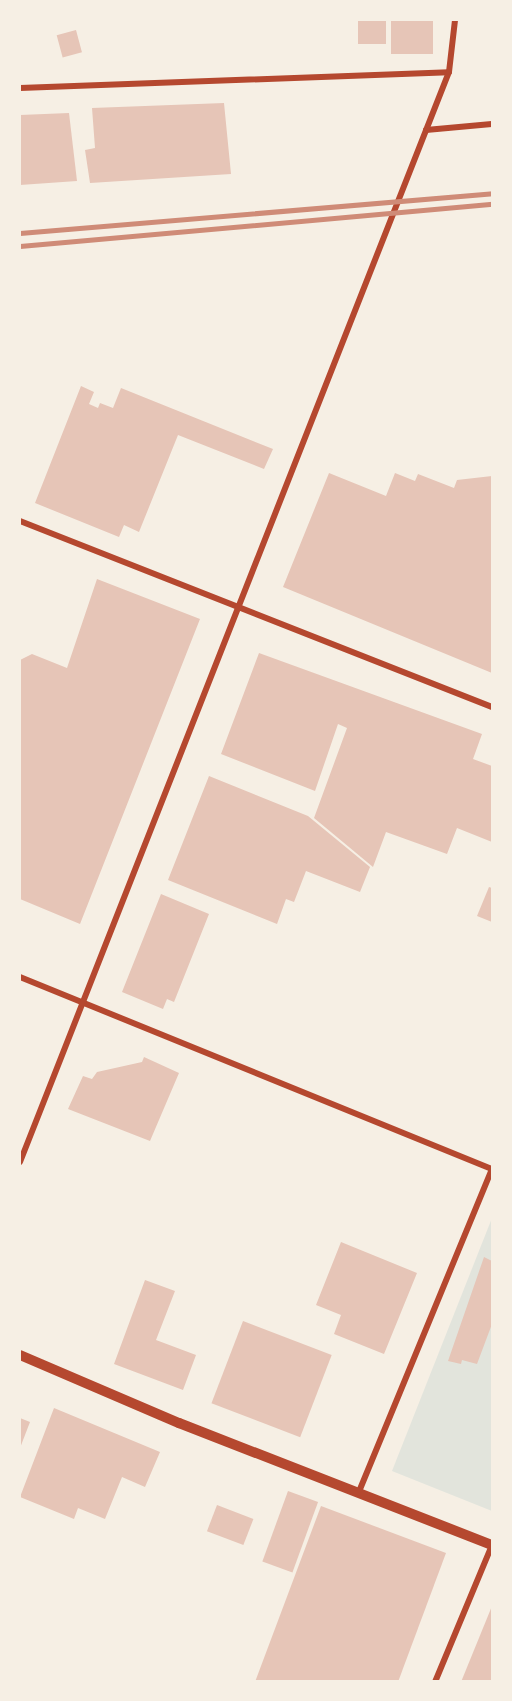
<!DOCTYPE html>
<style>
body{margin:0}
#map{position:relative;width:512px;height:1701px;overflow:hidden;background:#f6efe4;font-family:Cabin,sans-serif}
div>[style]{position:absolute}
.green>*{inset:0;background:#e2e4dc}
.building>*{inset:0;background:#e6c5b7;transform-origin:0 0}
.minor>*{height:6px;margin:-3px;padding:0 3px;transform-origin:3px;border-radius:3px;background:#b5482f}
.tertiary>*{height:10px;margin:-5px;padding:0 5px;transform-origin:5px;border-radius:5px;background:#b5482f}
.rail>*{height:4.5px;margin:-2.25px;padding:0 2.25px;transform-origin:2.25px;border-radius:2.25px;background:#cf8b77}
span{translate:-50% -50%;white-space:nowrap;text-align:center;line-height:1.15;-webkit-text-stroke:4.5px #f6efe4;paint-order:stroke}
.frame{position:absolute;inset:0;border:21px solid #f6efe4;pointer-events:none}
</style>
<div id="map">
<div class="green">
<i style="clip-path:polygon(492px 1218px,492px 1511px,392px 1471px)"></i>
</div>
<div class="building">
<i style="left:358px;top:20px;width:28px;height:24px"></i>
<i style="left:391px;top:20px;width:42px;height:34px"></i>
<i style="left:76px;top:30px;width:23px;height:20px;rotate:75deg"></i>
<i style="clip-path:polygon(224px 103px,231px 174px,90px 183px,85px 150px,95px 148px,92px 108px)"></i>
<i style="clip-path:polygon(69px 113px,77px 181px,20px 185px,20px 115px)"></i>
<i style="clip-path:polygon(81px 386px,94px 392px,89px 404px,98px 408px,100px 403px,113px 408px,121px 388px,273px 449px,264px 469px,178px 435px,139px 532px,124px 525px,119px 537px,35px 503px)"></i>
<i style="clip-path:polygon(329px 473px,386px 496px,395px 473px,415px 481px,418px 474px,454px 488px,457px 480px,492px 476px,492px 673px,283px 587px)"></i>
<i style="clip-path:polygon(97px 579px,200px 619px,80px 924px,20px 899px,20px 660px,32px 654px,67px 668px)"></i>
<i style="clip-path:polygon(259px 653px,482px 734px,473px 759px,492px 766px,492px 842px,457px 828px,447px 854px,386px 832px,373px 867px,314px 818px,347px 728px,338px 724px,315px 791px,221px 754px)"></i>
<i style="clip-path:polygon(209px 776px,308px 816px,370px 867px,360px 892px,306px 871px,294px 902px,286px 899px,277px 924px,168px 880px)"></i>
<i style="clip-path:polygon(489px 887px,492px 888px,492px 922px,477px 916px)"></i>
<i style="clip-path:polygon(161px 894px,209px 914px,174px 1002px,167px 999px,163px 1009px,122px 992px)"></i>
<i style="clip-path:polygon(144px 1057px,179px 1073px,150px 1141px,68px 1109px,83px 1076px,92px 1079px,97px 1072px,142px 1062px)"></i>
<i style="clip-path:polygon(341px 1242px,417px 1273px,384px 1354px,334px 1334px,341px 1315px,316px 1305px)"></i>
<i style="clip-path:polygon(484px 1257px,492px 1261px,492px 1324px,477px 1364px,462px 1360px,461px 1364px,448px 1361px)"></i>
<i style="clip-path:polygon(145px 1280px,175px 1291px,156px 1340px,196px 1355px,183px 1390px,114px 1364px)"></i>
<i style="left:243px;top:1321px;width:95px;height:88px;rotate:21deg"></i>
<i style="clip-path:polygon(54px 1408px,160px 1452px,145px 1487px,122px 1477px,105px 1519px,78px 1508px,74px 1519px,20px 1497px)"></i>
<i style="clip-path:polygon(20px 1418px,30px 1422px,20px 1448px)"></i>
<i style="left:288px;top:1491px;width:32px;height:75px;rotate:20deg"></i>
<i style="left:217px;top:1505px;width:39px;height:28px;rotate:21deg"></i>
<i style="clip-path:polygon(321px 1506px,446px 1553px,398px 1682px,255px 1682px)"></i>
<i style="clip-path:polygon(492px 1606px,492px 1682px,461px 1682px)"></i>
</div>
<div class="minor">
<i style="left:20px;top:88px;width:429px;rotate:-2.1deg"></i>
<i style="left:426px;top:130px;width:66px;rotate:-5.2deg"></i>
<i style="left:20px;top:521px;width:507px;rotate:21.51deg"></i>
<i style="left:20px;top:977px;width:510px;rotate:22.14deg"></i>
<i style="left:20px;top:1162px;width:1171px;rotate:-68.52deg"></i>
<i style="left:449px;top:72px;width:52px;rotate:-83.4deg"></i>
<i style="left:358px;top:1494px;width:352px;rotate:-67.6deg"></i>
<i style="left:435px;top:1682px;width:148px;rotate:-67.4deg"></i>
</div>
<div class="tertiary">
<i style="left:20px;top:1355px;width:173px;rotate:23.2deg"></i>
<i style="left:179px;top:1423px;width:336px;rotate:21.3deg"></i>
</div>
<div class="rail">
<i style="left:20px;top:233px;width:474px;rotate:-4.8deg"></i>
<i style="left:20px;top:246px;width:474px;rotate:-5.1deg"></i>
</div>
<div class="frame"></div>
</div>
